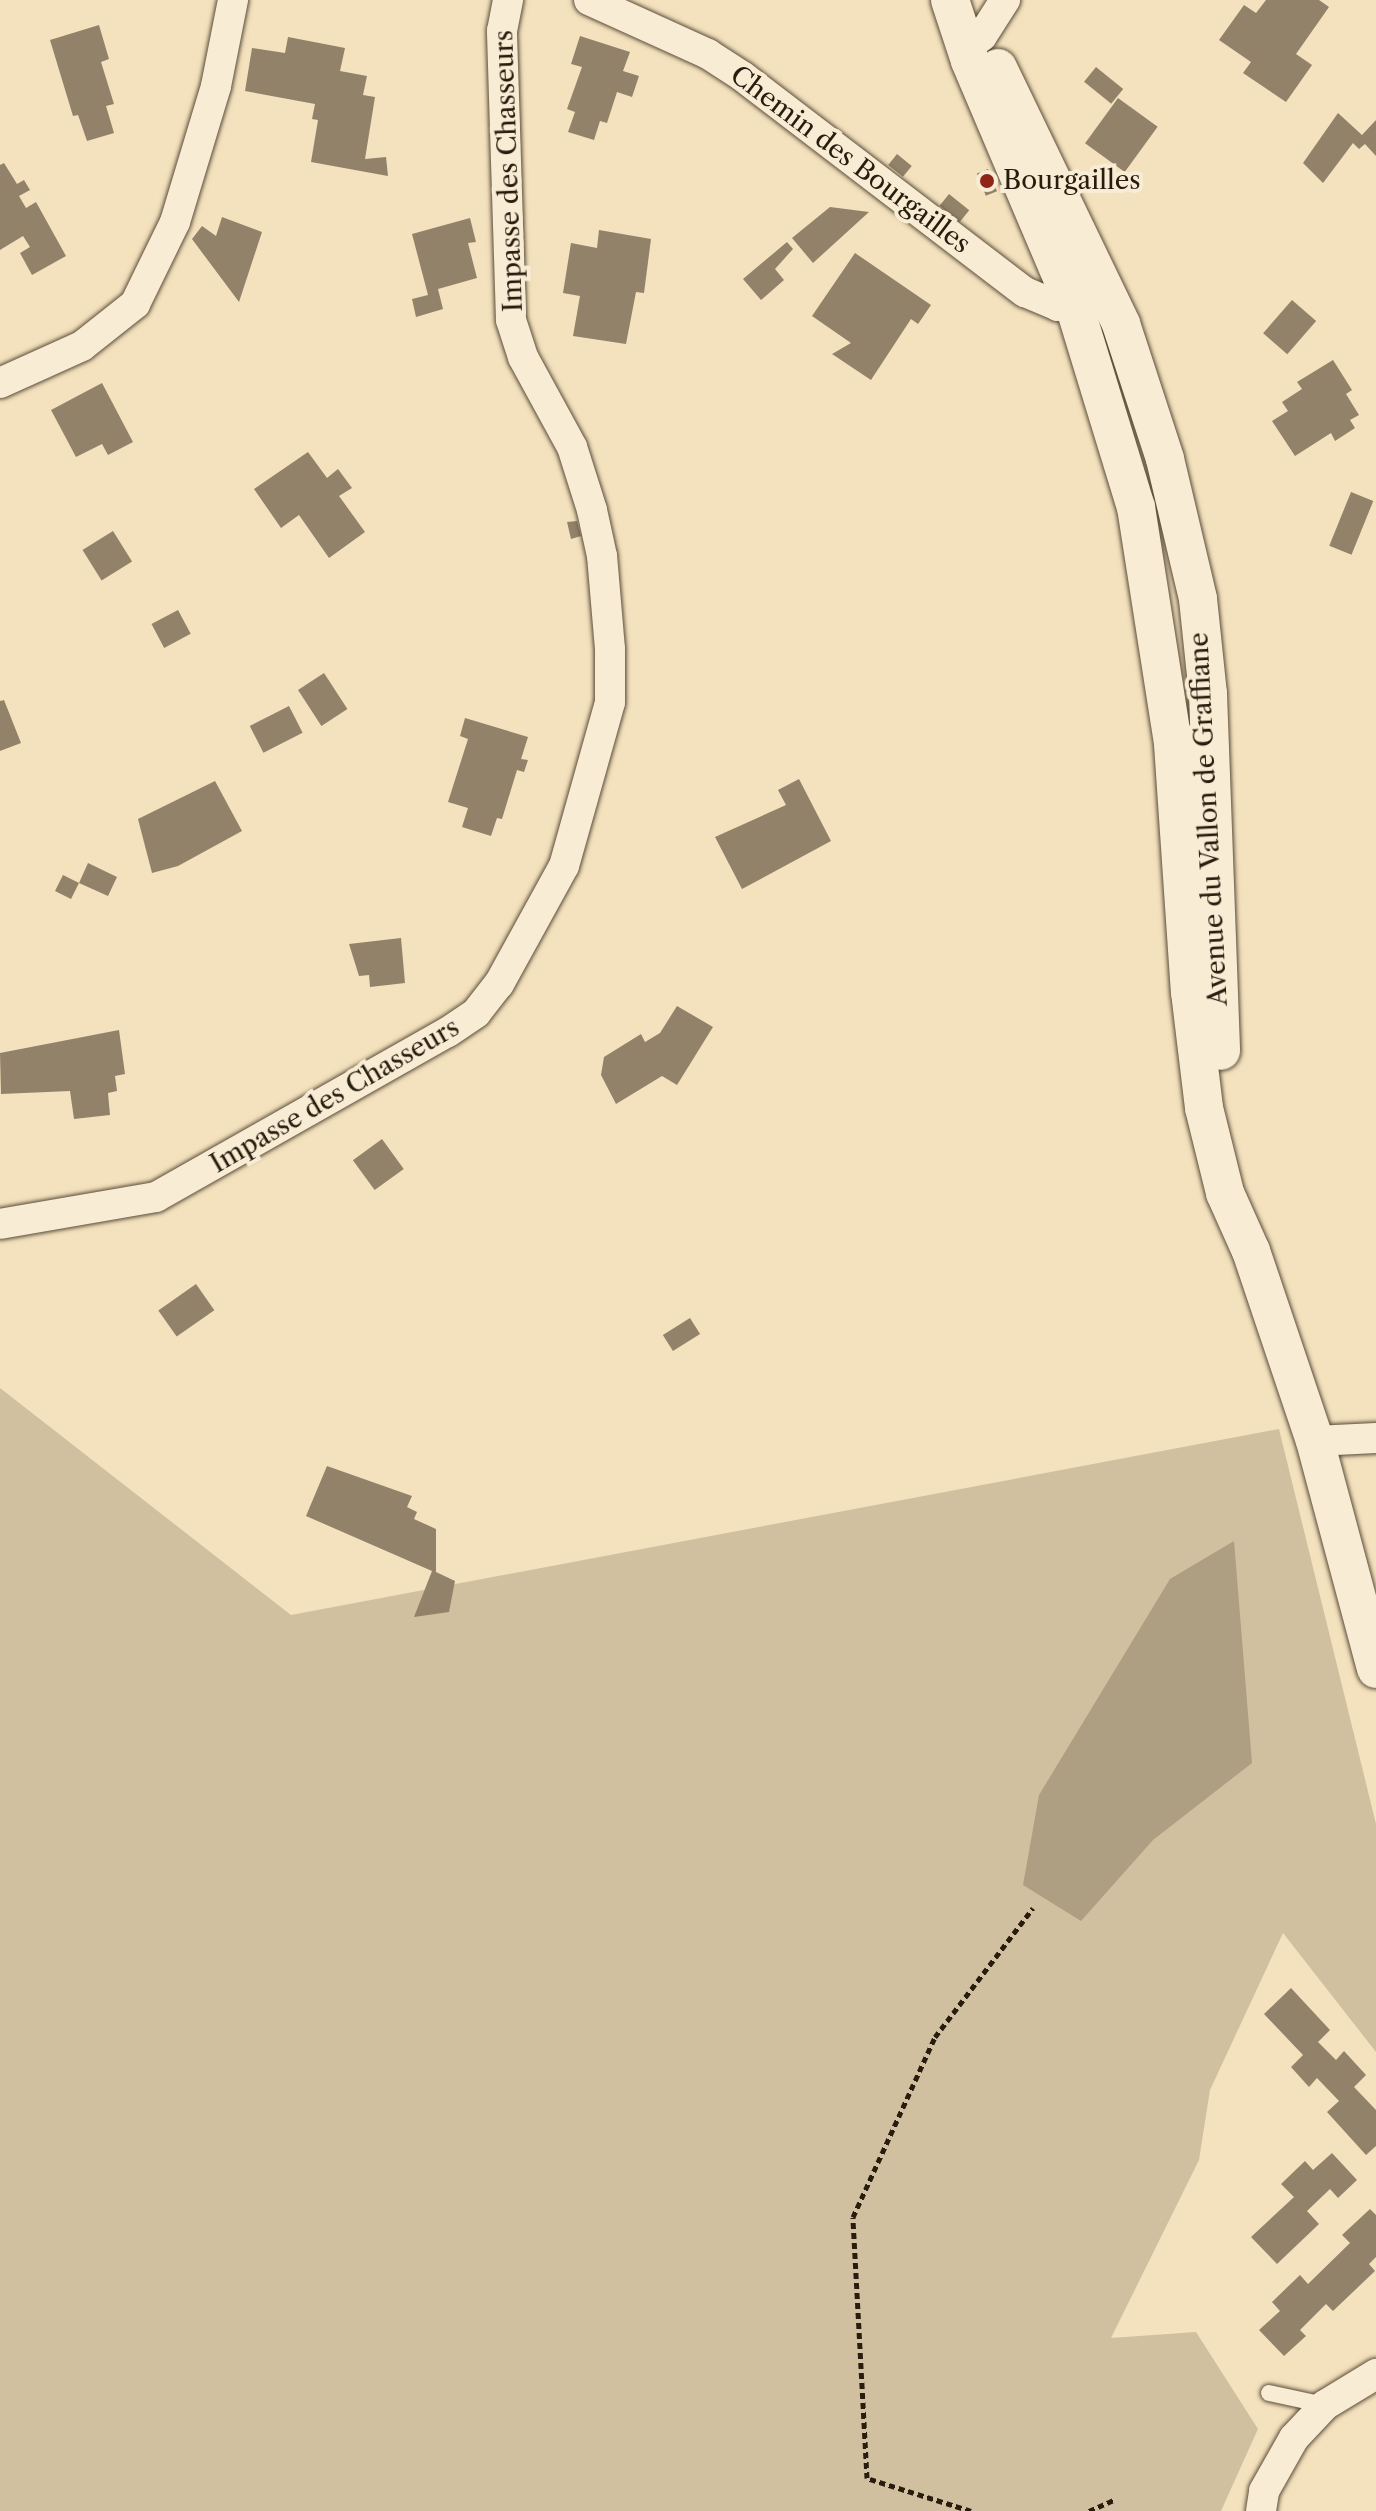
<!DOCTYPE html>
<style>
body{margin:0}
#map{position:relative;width:1376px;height:2511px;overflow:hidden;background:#f4e1bd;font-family:"Libre Caslon Text",serif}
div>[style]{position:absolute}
.green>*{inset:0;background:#d1c09f}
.water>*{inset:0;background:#ae9e82}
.building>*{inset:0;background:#928269;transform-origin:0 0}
.path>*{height:5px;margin-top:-2.5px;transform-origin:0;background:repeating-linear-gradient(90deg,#271c0e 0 6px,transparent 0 10px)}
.roads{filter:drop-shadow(0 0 2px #5a4d3a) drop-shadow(0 0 2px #5a4d3a)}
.service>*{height:16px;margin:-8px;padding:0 8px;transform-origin:8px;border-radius:8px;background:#f8ecd4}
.minor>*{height:30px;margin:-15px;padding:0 15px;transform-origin:15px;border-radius:15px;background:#f8ecd4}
.tertiary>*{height:38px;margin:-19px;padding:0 19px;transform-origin:19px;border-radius:19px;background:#f8ecd4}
.dots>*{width:22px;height:22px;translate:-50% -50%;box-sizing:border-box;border:4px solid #f8ecd4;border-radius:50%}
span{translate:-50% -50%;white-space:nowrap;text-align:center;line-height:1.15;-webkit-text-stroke:8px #f8ecd4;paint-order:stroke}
.street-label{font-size:26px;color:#271c0e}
.poi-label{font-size:26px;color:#271c0e}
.left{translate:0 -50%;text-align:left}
</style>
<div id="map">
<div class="green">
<i style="clip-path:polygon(0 1388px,291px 1615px,1279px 1429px,1376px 1824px,1376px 2052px,1283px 1933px,1210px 2090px,1199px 2160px,1111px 2338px,1196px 2332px,1258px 2429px,1221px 2511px,0 2511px)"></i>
</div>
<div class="water">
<i style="clip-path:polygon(1234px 1541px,1252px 1763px,1153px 1840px,1081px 1921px,1023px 1885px,1039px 1795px,1170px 1579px)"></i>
</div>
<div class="building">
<i style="clip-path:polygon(1266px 0,1319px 0,1329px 7px,1296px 54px,1312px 65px,1286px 102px,1243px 73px,1251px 62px,1219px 40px,1244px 5px,1256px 13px)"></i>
<i style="clip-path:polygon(99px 25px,109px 59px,101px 62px,114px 104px,106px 106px,114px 133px,87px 141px,78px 115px,73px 116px,50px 40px)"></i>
<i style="clip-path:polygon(580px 36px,630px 52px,623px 71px,639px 76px,632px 97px,617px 92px,607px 123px,600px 121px,594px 140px,568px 132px,575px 112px,567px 109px,582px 67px,571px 64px)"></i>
<i style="clip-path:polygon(288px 37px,345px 48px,340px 71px,367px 76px,363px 95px,375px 97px,365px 159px,386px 157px,388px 176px,311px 162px,318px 120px,312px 119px,315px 104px,245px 91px,252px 48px,285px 53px)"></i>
<i style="left:1096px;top:67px;width:35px;height:19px;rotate:39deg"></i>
<i style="left:1118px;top:98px;width:49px;height:56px;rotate:36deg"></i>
<i style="clip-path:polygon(1338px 113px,1362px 135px,1376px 120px,1376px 156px,1365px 144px,1359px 149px,1353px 143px,1323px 183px,1303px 163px)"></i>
<i style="left:897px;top:154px;width:19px;height:14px;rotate:39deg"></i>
<i style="clip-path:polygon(4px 163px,17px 184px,24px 180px,30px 190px,19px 196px,26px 208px,36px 202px,66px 256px,32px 275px,20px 253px,30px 247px,23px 236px,0 250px,0 165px)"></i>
<i style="left:988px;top:169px;width:24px;height:12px;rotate:68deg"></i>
<i style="left:949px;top:194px;width:26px;height:15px;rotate:39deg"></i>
<i style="clip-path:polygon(830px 207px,869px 212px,813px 263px,792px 238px)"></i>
<i style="clip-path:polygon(222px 217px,262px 232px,239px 302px,192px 239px,202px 226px,216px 236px)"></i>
<i style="clip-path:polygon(470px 218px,476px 242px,468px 243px,477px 278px,438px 289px,443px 309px,416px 317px,412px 299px,428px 295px,412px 234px)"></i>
<i style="clip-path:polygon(599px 230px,651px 239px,644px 293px,636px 292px,626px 344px,573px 336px,580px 296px,563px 293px,571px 243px,597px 248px)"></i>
<i style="clip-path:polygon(787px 242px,793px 249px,775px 269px,784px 280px,761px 300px,743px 279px)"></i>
<i style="clip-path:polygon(855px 253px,931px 305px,918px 324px,911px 319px,871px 380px,832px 354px,851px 343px,812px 316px)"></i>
<i style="left:1292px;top:300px;width:32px;height:44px;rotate:41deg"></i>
<i style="clip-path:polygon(1333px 360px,1352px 390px,1346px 394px,1359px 415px,1350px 420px,1355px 428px,1335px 441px,1331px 433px,1295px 456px,1272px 421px,1288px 411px,1282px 402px,1302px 389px,1297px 382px)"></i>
<i style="clip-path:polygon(102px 383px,133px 442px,108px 455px,102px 444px,76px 457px,51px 410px)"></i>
<i style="clip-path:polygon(308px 452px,327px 478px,338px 469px,352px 488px,339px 496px,365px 532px,329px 558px,299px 515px,281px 528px,254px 489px)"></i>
<i style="left:1351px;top:492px;width:24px;height:58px;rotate:22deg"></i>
<i style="clip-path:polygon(577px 521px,581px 536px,571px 539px,567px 522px)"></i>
<i style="left:113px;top:531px;width:36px;height:36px;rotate:58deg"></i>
<i style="left:178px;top:610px;width:27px;height:30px;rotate:62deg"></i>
<i style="left:324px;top:673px;width:43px;height:31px;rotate:57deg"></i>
<i style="clip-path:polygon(4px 700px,21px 743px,0 751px,0 701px)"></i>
<i style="left:289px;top:706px;width:30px;height:44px;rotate:63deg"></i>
<i style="clip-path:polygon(465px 718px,528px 737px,521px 759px,528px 760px,524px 772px,517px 770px,502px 819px,497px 818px,491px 836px,462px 827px,468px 808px,448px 802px,468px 739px,460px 736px)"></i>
<i style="clip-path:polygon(799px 779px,831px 841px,742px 889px,715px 837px,786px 805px,778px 790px)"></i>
<i style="clip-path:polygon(215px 781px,242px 831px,178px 866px,152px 873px,138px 819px)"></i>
<i style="clip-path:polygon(88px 863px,117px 877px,108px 896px,79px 883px,71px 899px,55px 891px,63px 875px,79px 883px)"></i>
<i style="clip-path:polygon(401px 938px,405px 983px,370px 987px,369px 975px,359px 976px,349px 944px)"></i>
<i style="clip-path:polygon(677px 1006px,713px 1027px,677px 1085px,662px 1076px,616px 1104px,601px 1075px,604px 1057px,641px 1034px,645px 1042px,660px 1033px)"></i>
<i style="clip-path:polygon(119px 1030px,125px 1074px,115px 1076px,117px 1091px,108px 1093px,110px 1115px,74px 1119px,70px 1091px,1px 1094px,0 1053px)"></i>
<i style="left:382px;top:1139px;width:37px;height:36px;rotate:54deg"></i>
<i style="left:196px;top:1284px;width:32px;height:46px;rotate:55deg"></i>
<i style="left:690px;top:1318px;width:19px;height:32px;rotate:58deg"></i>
<i style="clip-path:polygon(327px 1466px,412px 1496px,407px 1507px,417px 1512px,414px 1519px,436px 1529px,436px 1572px,455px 1581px,449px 1612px,414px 1617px,432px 1571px,306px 1516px)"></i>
<i style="clip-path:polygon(1291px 1988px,1330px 2030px,1318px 2042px,1336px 2060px,1344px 2051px,1366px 2075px,1354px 2087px,1376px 2110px,1376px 2146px,1366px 2155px,1327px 2112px,1339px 2101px,1317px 2078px,1309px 2087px,1291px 2067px,1303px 2055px,1264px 2014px)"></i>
<i style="clip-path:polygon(1332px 2153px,1357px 2180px,1338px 2198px,1330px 2189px,1307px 2211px,1319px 2224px,1277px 2264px,1251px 2237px,1294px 2197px,1281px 2184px,1305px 2161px,1313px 2170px)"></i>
<i style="clip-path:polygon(1370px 2209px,1376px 2215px,1376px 2257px,1369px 2264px,1375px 2271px,1333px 2311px,1326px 2304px,1300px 2330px,1306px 2336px,1284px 2356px,1259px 2330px,1280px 2311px,1272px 2302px,1300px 2275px,1308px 2284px,1350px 2243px,1342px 2235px)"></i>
</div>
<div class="path">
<i style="left:971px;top:2511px;width:109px;rotate:-162.4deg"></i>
<i style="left:867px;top:2478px;width:261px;rotate:-93.1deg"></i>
<i style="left:853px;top:2217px;width:198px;rotate:-65.5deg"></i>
<i style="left:935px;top:2037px;width:162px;rotate:-52.8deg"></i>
<i style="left:1089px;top:2511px;width:27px;rotate:-24deg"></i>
</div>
<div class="roads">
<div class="service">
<i style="left:1269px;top:2393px;width:57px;rotate:12.1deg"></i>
</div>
<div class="minor">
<i style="left:589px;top:0;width:131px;rotate:24.4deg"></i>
<i style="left:708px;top:54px;width:40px;rotate:32.9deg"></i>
<i style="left:742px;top:76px;width:356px;rotate:37.4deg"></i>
<i style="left:1025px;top:292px;width:36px;rotate:23deg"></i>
<i style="left:1058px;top:306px;width:34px;rotate:-3deg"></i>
<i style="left:966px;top:48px;width:20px;rotate:-37deg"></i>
<i style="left:982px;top:36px;width:43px;rotate:-57.4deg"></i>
<i style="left:0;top:383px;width:90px;rotate:-24.3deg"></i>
<i style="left:82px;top:346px;width:68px;rotate:-38.4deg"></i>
<i style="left:135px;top:304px;width:91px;rotate:-64deg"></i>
<i style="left:175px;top:222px;width:142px;rotate:-73.2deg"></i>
<i style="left:216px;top:86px;width:88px;rotate:-78.8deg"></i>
<i style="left:0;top:1224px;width:158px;rotate:-9.8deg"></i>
<i style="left:156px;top:1197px;width:335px;rotate:-29.5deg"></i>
<i style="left:448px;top:1032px;width:34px;rotate:-34deg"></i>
<i style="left:476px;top:1013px;width:37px;rotate:-52deg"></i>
<i style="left:499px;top:984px;width:135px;rotate:-61.2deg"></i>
<i style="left:564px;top:866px;width:170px;rotate:-74.3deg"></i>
<i style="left:610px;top:702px;width:53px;rotate:-90deg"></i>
<i style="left:610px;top:649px;width:93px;rotate:-94.9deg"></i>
<i style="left:602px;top:556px;width:47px;rotate:-102.3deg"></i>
<i style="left:592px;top:510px;width:66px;rotate:-107.6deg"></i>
<i style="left:572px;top:447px;width:102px;rotate:-118.6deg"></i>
<i style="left:523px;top:357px;width:39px;rotate:-108deg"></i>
<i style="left:511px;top:320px;width:289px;rotate:-91.8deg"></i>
<i style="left:502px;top:31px;width:32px;rotate:-79deg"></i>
<i style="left:1315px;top:1441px;width:61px;rotate:-2.8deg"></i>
<i style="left:1261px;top:2511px;width:20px;rotate:-81deg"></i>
<i style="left:1264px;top:2491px;width:61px;rotate:-60.5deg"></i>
<i style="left:1294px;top:2438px;width:45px;rotate:-46.8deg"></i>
<i style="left:1325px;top:2405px;width:60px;rotate:-31.3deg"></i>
</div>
<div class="tertiary">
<i style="left:950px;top:0;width:64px;rotate:71.8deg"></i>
<i style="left:970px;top:61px;width:268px;rotate:67deg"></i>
<i style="left:1075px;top:308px;width:208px;rotate:73deg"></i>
<i style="left:1136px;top:507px;width:240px;rotate:81.1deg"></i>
<i style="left:1173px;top:744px;width:249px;rotate:86.1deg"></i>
<i style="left:1190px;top:992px;width:117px;rotate:83.1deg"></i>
<i style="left:1204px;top:1108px;width:88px;rotate:76.1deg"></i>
<i style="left:1225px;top:1193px;width:64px;rotate:65.9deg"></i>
<i style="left:1251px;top:1251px;width:200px;rotate:71.4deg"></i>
<i style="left:1315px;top:1441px;width:236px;rotate:75deg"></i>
<i style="left:998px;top:68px;width:284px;rotate:64.3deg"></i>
<i style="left:1121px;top:324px;width:142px;rotate:71.9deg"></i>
<i style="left:1165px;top:459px;width:144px;rotate:76.7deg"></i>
<i style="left:1198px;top:599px;width:96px;rotate:84deg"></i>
<i style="left:1208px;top:694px;width:357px;rotate:87.9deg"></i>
</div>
</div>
<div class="dots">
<i style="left:987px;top:181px;background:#8f2418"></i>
</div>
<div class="street-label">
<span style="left:850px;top:160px;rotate:37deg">Chemin des Bourgailles</span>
<span style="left:509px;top:171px;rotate:-92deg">Impasse des Chasseurs</span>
<span style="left:1209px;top:819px;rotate:-93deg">Avenue du Vallon de Graffiane</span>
<span style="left:335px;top:1096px;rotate:-30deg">Impasse des Chasseurs</span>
</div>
<div class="poi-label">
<span class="left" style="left:1003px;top:181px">Bourgailles</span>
</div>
</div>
